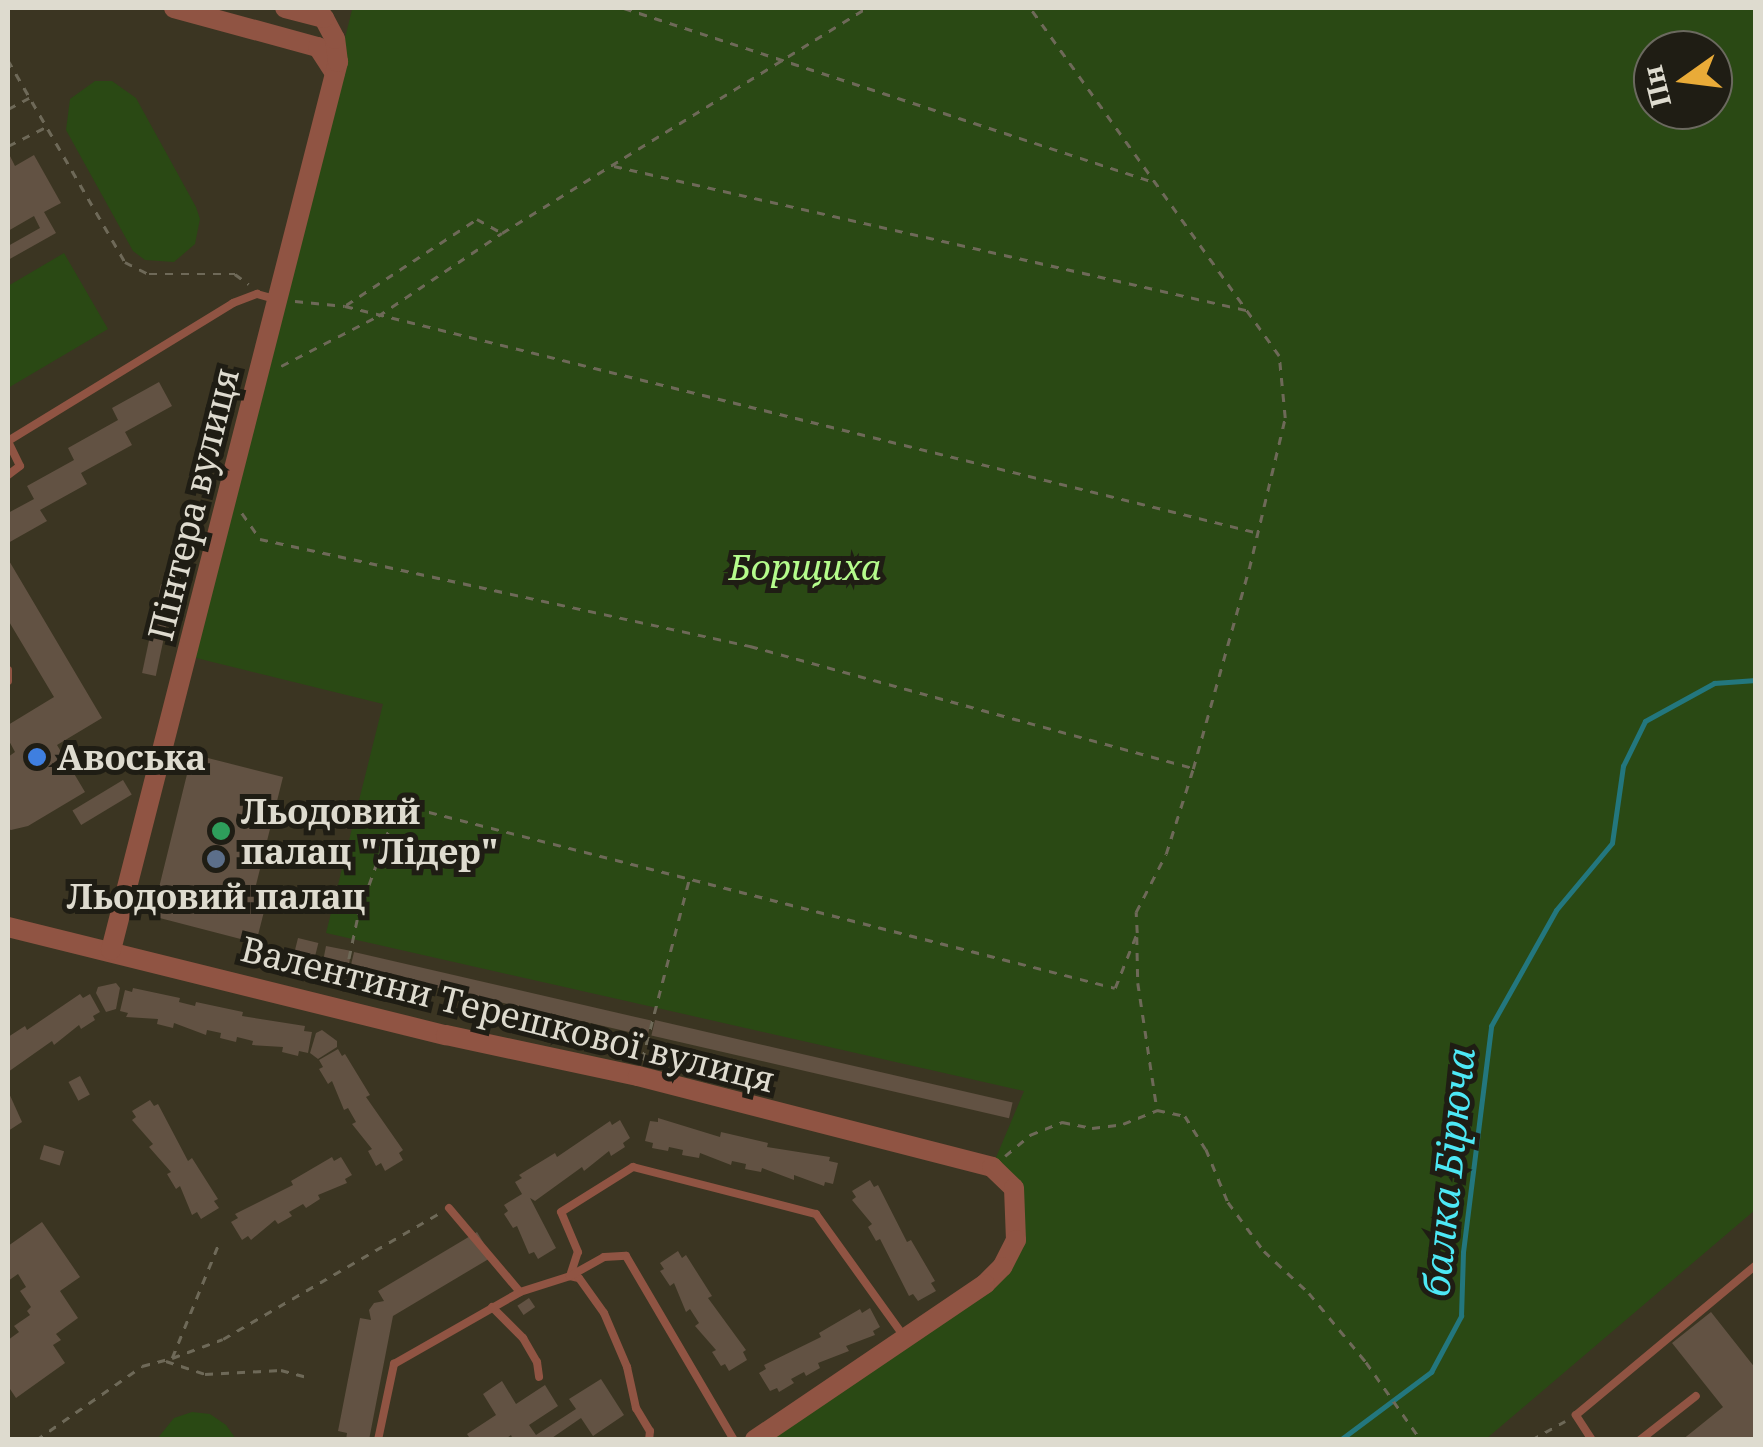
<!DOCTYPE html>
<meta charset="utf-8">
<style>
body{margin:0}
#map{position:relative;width:1763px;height:1447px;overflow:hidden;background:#3b3522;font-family:"Noto Serif",serif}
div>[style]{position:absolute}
.green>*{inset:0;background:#2a4914}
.stream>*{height:5px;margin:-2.5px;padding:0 2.5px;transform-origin:2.5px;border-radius:2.5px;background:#23777e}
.building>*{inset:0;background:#625243;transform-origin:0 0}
.path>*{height:2.5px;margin-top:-1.25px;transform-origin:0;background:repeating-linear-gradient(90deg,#6e6958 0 8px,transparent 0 16px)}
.service>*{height:8px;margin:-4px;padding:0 4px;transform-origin:4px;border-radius:4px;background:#905443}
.tertiary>*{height:20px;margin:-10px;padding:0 10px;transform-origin:10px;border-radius:10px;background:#905443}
.dots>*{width:28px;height:28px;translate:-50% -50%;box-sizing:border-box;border:5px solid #1f1d14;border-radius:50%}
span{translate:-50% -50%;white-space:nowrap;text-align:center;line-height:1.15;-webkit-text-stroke:10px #1f1d14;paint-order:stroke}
.street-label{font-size:35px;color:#dedbcf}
.park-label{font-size:35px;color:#b5fc8c;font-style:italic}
.poi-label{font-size:35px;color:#dedbcf;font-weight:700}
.left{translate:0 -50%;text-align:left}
.water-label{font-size:38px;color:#4de8f5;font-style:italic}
.frame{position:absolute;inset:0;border:10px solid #dedbcf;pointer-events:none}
.north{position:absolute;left:1633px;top:30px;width:100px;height:100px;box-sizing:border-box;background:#1f1d14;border:2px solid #6b695f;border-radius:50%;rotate:256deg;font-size:28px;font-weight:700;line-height:40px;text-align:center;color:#dedbcf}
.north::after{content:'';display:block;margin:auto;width:35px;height:45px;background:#e9ab38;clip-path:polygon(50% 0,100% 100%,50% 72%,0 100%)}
</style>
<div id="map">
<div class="green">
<i style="clip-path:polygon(evenodd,346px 8px,1755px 8px,1755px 1210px,1486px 1439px,755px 1439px,1002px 1267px,1014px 1189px,992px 1167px,1024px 1091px,326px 933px,383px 704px,188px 656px,352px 10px,346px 8px,1653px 50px,1713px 50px,1713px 110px,1653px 110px,1653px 50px)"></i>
<i style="clip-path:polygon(95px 81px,112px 81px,136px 98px,196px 207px,200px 219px,195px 244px,174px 262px,145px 260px,133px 251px,66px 130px,70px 99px)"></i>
<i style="clip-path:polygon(64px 253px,108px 329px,8px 388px,8px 286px)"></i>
<i style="clip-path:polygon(192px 1412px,210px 1414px,226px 1425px,236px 1439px,157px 1439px,174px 1418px)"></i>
</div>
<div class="stream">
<i style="left:1340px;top:1440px;width:114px;rotate:-36.8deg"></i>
<i style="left:1431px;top:1372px;width:64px;rotate:-61.8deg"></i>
<i style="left:1461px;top:1316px;width:64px;rotate:-88.2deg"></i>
<i style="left:1463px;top:1252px;width:228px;rotate:-82.9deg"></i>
<i style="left:1491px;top:1026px;width:133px;rotate:-60.7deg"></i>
<i style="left:1556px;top:910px;width:87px;rotate:-50.1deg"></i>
<i style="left:1612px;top:843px;width:78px;rotate:-81.9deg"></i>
<i style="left:1623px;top:766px;width:50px;rotate:-63.9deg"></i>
<i style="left:1645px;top:721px;width:79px;rotate:-28.8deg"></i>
<i style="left:1714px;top:683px;width:42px;rotate:-4.1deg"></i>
</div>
<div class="building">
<i style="clip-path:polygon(8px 152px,15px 166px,34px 155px,61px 203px,44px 212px,56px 233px,8px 260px,8px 246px,40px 228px,34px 216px,8px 231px)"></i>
<i style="clip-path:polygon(159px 382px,172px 406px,125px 432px,132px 445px,81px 473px,87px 484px,40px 510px,47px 521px,8px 543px,8px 513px,34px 499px,27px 486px,74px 460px,68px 448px,118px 420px,112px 408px)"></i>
<i style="clip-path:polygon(8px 559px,102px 718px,57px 745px,85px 792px,28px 826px,11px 830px,8px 829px,8px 757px,15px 752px,8px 739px,8px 725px,54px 697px,8px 620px)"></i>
<i style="left:161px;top:584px;width:14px;height:91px;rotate:12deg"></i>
<i style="clip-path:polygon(192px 754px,283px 777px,256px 885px,270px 888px,256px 943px,152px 916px)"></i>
<i style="left:123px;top:780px;width:17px;height:59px;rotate:59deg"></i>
<i style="left:298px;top:938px;width:21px;height:24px;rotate:14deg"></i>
<i style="left:326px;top:946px;width:26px;height:16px;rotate:11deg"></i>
<i style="left:354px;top:952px;width:305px;height:16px;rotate:13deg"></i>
<i style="clip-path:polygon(116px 983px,120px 988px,116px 1009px,106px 1012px,96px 993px,98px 987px)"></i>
<i style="clip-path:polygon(133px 988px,180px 998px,179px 1002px,195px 1006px,196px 1002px,243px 1012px,242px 1016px,305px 1026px,304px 1031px,312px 1032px,308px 1053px,299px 1051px,298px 1056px,282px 1052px,283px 1047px,252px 1045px,253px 1041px,237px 1037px,236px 1042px,220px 1038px,221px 1033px,207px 1030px,206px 1035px,174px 1023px,173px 1028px,157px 1024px,158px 1019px,126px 1017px,128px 1013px,120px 1011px,125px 990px,132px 992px)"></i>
<i style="clip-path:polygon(80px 994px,83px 998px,90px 994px,100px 1012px,93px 1016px,95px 1020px,81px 1029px,79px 1025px,54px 1045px,52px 1041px,8px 1072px,8px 1037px,25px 1026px,27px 1030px)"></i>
<i style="left:655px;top:1020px;width:367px;height:16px;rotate:13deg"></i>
<i style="clip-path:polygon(322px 1030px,337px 1041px,337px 1047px,318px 1059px,310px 1053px,316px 1033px)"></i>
<i style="clip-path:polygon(338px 1049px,342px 1056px,345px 1054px,370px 1095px,366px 1097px,403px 1150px,399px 1153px,403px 1160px,385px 1171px,381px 1163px,376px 1166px,368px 1151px,372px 1149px,352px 1124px,356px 1122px,348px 1108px,344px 1110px,332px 1081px,328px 1084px,319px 1069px,323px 1067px,319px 1060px)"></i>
<i style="left:80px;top:1076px;width:21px;height:13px;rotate:62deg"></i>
<i style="clip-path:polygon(8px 1091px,22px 1122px,8px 1131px)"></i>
<i style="clip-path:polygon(150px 1100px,154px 1106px,158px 1104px,188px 1161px,192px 1158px,218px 1199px,214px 1201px,219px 1208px,201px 1219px,197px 1212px,192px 1215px,180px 1186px,176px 1189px,167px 1174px,171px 1172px,149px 1147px,153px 1144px,132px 1120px,136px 1117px,132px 1111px)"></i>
<i style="clip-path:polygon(658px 1118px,720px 1137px,721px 1132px,768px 1143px,767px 1147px,830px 1157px,829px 1161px,838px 1163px,833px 1184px,825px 1182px,824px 1186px,794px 1175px,794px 1180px,762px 1168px,761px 1172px,745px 1169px,746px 1164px,732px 1161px,731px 1165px,700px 1153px,699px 1158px,682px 1155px,683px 1150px,669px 1147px,668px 1151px,652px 1148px,653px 1143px,645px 1141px,650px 1121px,658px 1122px)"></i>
<i style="clip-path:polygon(620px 1120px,630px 1138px,623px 1143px,625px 1147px,611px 1156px,609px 1151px,584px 1171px,582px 1167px,535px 1201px,530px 1198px,556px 1248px,538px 1259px,534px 1252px,529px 1254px,517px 1226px,513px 1228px,504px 1214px,508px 1211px,504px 1205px,522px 1194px,515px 1182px,522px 1178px,519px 1175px,555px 1153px,557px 1157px,610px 1121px,612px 1125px)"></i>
<i style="left:44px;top:1145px;width:21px;height:15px;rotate:17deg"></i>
<i style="clip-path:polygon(332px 1157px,334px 1161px,341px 1157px,352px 1175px,345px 1179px,347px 1183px,318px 1195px,320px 1199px,306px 1208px,303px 1204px,289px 1212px,292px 1216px,278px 1224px,275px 1220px,251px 1240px,248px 1236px,242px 1240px,231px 1222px,238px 1218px,235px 1214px,293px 1185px,291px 1181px)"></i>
<i style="clip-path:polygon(870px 1180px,874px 1187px,878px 1185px,907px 1242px,911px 1240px,935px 1281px,931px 1283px,936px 1291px,918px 1301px,913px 1294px,909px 1296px,880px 1239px,876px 1241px,868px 1227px,872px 1224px,852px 1200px,856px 1197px,852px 1191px)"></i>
<i style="clip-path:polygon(42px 1222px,80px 1277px,60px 1291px,78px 1318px,56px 1334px,61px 1340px,53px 1345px,65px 1363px,16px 1398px,8px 1386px,8px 1340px,19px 1332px,14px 1326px,30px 1315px,27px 1311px,31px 1307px,20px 1291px,26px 1287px,18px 1274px,8px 1281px,8px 1246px)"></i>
<i style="clip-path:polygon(477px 1232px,492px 1257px,393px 1316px,369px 1440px,346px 1440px,347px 1433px,338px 1431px,360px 1318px,371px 1320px,369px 1310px,374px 1303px,384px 1301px,378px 1291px)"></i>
<i style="clip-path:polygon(678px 1251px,682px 1258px,686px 1255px,712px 1296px,708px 1298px,746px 1350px,743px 1352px,747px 1360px,729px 1371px,725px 1364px,721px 1366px,712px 1352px,716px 1350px,695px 1326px,699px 1323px,690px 1309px,686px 1312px,674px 1283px,670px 1286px,660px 1271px,664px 1269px,660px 1263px)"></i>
<i style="left:529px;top:1298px;width:11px;height:14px;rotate:56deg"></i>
<i style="clip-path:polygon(870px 1308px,880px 1327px,873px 1331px,875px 1335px,846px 1346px,849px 1351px,818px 1363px,820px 1368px,806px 1376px,804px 1372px,791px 1379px,794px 1383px,779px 1392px,777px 1388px,770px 1391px,759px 1373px,766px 1369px,764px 1365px,821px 1337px,819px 1333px,860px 1309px,862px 1313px)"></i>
<i style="clip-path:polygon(1711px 1312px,1756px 1369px,1756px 1440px,1682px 1440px,1723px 1407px,1672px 1343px)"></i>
<i style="clip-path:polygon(601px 1379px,624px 1415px,593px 1436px,581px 1418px,549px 1440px,513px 1440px,511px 1435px,504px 1440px,471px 1440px,467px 1434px,496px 1415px,483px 1394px,502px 1381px,516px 1404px,545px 1385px,558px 1406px,529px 1425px,536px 1435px,576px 1409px,569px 1399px)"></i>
</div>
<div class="path">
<i style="left:624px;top:8px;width:558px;rotate:18.18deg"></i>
<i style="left:8px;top:60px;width:233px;rotate:59.9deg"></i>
<i style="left:125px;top:262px;width:27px;rotate:27deg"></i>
<i style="left:149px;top:274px;width:86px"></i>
<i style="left:235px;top:274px;width:17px;rotate:36deg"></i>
<i style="left:8px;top:109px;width:24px;rotate:-28deg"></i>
<i style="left:8px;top:146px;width:42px;rotate:-26.6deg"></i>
<i style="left:614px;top:166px;width:652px;rotate:12.84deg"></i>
<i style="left:295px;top:301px;width:50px;rotate:5.7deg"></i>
<i style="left:345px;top:306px;width:942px;rotate:13.95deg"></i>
<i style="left:346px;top:305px;width:157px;rotate:-33.3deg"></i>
<i style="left:477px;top:219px;width:26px;rotate:29deg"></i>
<i style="left:281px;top:366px;width:109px;rotate:-27.3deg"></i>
<i style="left:378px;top:316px;width:149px;rotate:-33.8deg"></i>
<i style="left:502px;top:233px;width:429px;rotate:-31.7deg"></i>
<i style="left:213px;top:468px;width:38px;rotate:-102deg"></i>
<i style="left:205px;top:431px;width:39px;rotate:-46deg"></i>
<i style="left:242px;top:513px;width:32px;rotate:55deg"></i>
<i style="left:260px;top:539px;width:502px;rotate:12.32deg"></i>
<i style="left:750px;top:646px;width:459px;rotate:15.4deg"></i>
<i style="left:1137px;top:937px;width:46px;rotate:88.8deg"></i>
<i style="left:1138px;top:983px;width:126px;rotate:81.4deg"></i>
<i style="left:342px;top:990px;width:77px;rotate:-78deg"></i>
<i style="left:358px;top:915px;width:118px;rotate:-70.2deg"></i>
<i style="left:398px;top:804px;width:740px;rotate:14.39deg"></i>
<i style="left:1115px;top:988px;width:59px;rotate:-68.2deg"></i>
<i style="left:1137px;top:933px;width:21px;rotate:-93deg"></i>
<i style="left:1136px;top:912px;width:65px;rotate:-62.7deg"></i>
<i style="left:1166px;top:854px;width:89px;rotate:-72.4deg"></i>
<i style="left:1193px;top:769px;width:208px;rotate:-74.4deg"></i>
<i style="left:1249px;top:569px;width:155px;rotate:-76.6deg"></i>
<i style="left:1285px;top:418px;width:62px;rotate:-95.5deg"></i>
<i style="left:1279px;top:356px;width:428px;rotate:-125.6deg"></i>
<i style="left:642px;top:1060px;width:187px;rotate:-75.4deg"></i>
<i style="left:1005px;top:1156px;width:33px;rotate:-40deg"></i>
<i style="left:1030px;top:1135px;width:35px;rotate:-22deg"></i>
<i style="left:1062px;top:1122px;width:31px;rotate:11deg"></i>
<i style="left:1092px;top:1128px;width:31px;rotate:-7deg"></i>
<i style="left:1123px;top:1124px;width:37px;rotate:-22deg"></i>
<i style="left:1157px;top:1110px;width:29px;rotate:12deg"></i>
<i style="left:1185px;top:1116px;width:39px;rotate:58deg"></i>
<i style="left:1206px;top:1149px;width:57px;rotate:67.5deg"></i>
<i style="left:1228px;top:1202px;width:61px;rotate:53.7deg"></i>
<i style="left:1264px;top:1251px;width:62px;rotate:43deg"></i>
<i style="left:1309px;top:1293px;width:89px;rotate:50.4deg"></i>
<i style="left:1366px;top:1362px;width:95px;rotate:54.8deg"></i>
<i style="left:172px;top:1358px;width:54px;rotate:-20.4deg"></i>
<i style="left:223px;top:1339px;width:249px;rotate:-30.2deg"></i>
<i style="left:166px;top:1361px;width:41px;rotate:18.4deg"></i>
<i style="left:205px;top:1374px;width:76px;rotate:-3deg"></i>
<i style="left:281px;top:1370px;width:24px;rotate:15deg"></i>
<i style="left:36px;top:1440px;width:129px;rotate:-34.9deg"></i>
<i style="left:142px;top:1366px;width:31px;rotate:-15deg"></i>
<i style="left:172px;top:1358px;width:122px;rotate:-67.8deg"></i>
<i style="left:1531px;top:1440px;width:39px;rotate:-29deg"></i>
</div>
<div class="service">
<i style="left:8px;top:475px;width:15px;rotate:-37deg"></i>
<i style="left:20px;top:466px;width:28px;rotate:-116deg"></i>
<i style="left:8px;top:441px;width:264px;rotate:-31.5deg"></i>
<i style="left:233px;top:303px;width:26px;rotate:-21deg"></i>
<i style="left:257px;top:294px;width:18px;rotate:16deg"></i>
<i style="left:8px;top:670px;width:11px;rotate:90deg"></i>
<i style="left:449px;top:1208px;width:110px;rotate:49.8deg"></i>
<i style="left:520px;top:1292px;width:52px;rotate:-17.7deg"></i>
<i style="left:570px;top:1276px;width:9px;rotate:13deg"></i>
<i style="left:579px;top:1278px;width:43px;rotate:54.5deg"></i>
<i style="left:604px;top:1313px;width:59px;rotate:66.9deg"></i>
<i style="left:627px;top:1367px;width:42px;rotate:77.6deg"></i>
<i style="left:636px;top:1408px;width:27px;rotate:59deg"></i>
<i style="left:650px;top:1431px;width:9px;rotate:96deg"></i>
<i style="left:570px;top:1276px;width:25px;rotate:-72deg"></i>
<i style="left:578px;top:1252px;width:43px;rotate:-113deg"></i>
<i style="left:561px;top:1212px;width:85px;rotate:-32deg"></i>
<i style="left:633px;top:1167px;width:189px;rotate:14.4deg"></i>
<i style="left:816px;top:1214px;width:153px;rotate:54.3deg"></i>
<i style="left:570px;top:1276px;width:39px;rotate:-29deg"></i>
<i style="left:604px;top:1257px;width:22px;rotate:-3deg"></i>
<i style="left:626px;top:1256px;width:213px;rotate:59.6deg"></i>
<i style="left:492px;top:1307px;width:44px;rotate:45deg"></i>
<i style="left:523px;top:1338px;width:28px;rotate:60deg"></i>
<i style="left:537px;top:1362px;width:15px;rotate:82deg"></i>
<i style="left:378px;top:1440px;width:78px;rotate:-78.1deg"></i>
<i style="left:394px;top:1364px;width:145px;rotate:-29.7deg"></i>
<i style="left:1592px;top:1440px;width:30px;rotate:-123deg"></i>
<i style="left:1576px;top:1415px;width:234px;rotate:-39.8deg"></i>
<i style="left:1640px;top:1440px;width:71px;rotate:-38.2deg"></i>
</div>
<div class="tertiary">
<i style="left:174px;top:8px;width:149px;rotate:15.2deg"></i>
<i style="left:318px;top:47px;width:31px;rotate:57deg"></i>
<i style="left:8px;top:927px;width:451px;rotate:13.9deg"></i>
<i style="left:446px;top:1035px;width:196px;rotate:12.1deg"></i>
<i style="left:638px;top:1076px;width:366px;rotate:14.4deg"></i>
<i style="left:992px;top:1167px;width:30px;rotate:44deg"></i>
<i style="left:1014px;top:1188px;width:52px;rotate:87.8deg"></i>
<i style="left:1016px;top:1240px;width:30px;rotate:117deg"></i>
<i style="left:1002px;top:1267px;width:24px;rotate:135deg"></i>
<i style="left:985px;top:1284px;width:278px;rotate:145.9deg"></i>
<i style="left:111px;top:950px;width:917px;rotate:-75.66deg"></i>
<i style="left:338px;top:62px;width:23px;rotate:-97deg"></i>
<i style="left:335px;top:39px;width:24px;rotate:-118deg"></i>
<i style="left:324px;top:18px;width:40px;rotate:-165.6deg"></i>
</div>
<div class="dots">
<i style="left:37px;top:757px;background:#3f7fe0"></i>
<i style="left:221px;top:831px;background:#2e9e5b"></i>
<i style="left:216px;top:859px;background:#5c6f8a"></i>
</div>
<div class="street-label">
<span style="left:193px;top:504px;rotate:-76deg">Пінтера вулиця</span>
<span style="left:508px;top:1014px;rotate:14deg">Валентини Терешкової вулиця</span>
</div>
<div class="park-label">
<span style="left:805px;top:567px">Борщиха</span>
</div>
<div class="poi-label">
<span class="left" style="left:57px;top:757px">Авоська</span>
<span class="left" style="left:241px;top:831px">Льодовий<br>палац "Лідер"</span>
<span style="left:216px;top:896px">Льодовий палац</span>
</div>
<div class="water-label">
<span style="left:1448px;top:1172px;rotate:-84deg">балка Бірюча</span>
</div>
<div class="frame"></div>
<div class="north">Пн</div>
</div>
